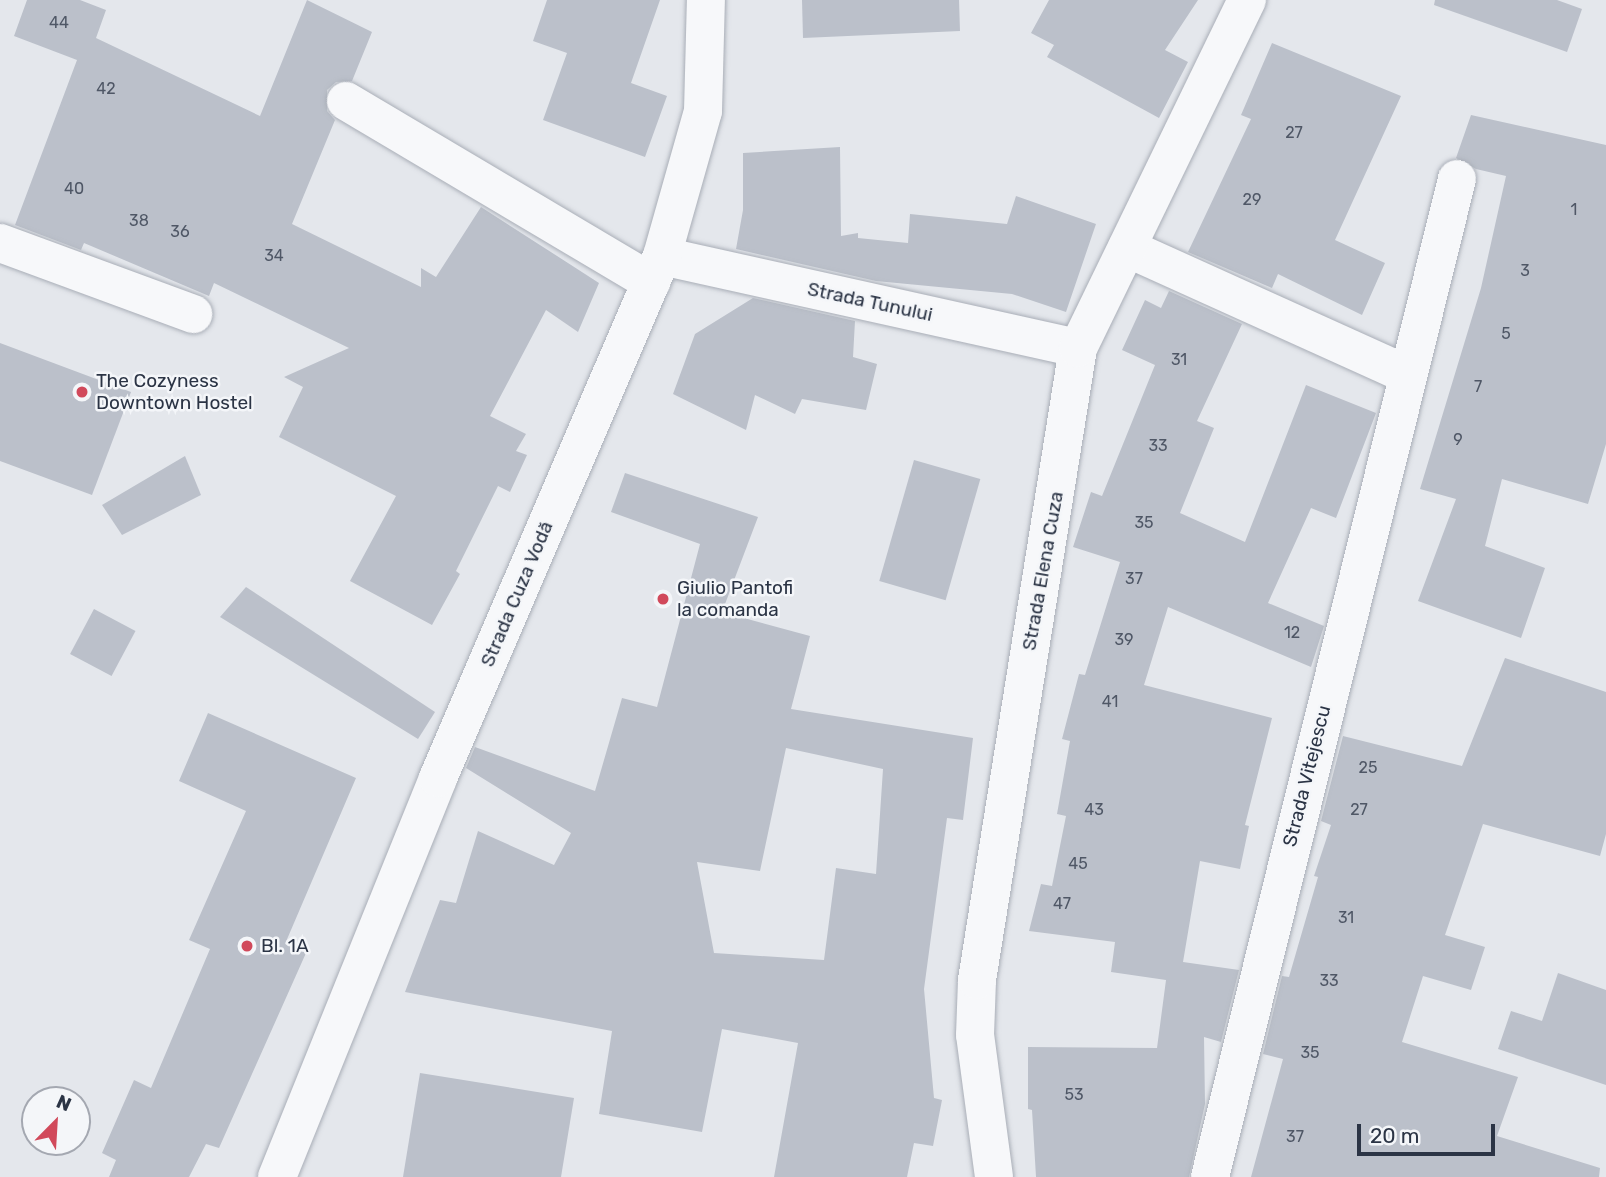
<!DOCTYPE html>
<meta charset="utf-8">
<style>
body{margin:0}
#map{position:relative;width:1606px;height:1177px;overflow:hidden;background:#e4e7ec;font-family:Rubik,sans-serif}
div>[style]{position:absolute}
.building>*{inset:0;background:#bbc0ca;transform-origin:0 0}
.roads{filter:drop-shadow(0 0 2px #a9aeb7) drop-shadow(0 0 2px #a9aeb7)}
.street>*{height:38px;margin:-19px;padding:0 19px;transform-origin:19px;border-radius:19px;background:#f7f8fa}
.dots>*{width:19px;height:19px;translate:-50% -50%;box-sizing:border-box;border:4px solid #f4f6f9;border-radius:50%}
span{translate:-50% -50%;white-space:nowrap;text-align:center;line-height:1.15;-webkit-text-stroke:5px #f4f6f9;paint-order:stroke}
.number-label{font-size:16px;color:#4f5766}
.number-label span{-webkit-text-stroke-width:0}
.street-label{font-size:19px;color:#2b3445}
.poi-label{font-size:19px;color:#2b3445}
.left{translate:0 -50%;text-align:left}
.north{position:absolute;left:21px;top:1086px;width:70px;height:70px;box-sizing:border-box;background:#f4f6f9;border:2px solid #a4a8b1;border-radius:50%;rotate:24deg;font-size:19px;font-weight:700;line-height:28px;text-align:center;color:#2b3445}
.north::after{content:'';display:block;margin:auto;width:24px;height:32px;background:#d1495b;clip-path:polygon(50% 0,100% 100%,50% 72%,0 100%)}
.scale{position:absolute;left:1357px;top:1124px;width:138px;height:32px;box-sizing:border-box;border:4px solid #2b3445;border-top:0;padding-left:9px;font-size:21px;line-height:24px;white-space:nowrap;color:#2b3445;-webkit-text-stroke:5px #f4f6f9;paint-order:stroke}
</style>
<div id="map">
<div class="building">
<i style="clip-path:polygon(27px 0,80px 0,106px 10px,96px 38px,260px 116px,307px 0,372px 32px,352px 81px,336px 82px,327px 90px,327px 111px,335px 120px,292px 224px,421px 287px,421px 268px,436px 277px,481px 207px,599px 283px,578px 332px,546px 310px,490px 416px,526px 434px,516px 451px,527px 455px,510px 492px,498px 486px,456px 571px,460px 574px,432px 625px,350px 581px,396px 496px,279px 437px,303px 387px,284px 377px,349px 348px,214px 283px,209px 296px,84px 243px,81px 250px,15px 225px,77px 60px,14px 36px)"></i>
<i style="clip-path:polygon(547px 0,660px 0,631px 83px,667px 96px,645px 157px,543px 120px,567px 53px,533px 41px)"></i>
<i style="clip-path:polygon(802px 0,959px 0,960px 31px,803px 38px)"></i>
<i style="clip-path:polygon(1049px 0,1198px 0,1165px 50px,1188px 62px,1159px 118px,1047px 57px,1054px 45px,1031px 33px)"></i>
<i style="clip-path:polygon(1435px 0,1557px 0,1582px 9px,1567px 52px,1434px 5px)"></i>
<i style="clip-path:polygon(1272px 43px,1401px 96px,1335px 240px,1385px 263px,1362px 315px,1278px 274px,1272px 288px,1188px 252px,1251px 119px,1241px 115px)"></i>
<i style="clip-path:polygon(1471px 115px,1606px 145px,1606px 444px,1588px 504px,1502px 479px,1485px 546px,1545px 568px,1521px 638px,1418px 601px,1456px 499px,1420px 489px,1481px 288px,1506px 176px,1476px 169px,1456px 158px)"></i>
<i style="clip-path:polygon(840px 147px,841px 236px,858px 233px,858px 238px,908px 243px,910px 214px,1007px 224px,1016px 196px,1096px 224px,1066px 312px,1012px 294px,876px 281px,736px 249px,743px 210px,743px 153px)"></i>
<i style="clip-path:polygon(1169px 291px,1242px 324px,1197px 421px,1214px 428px,1180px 513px,1245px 542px,1306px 385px,1376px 413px,1336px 518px,1311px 508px,1268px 603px,1324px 626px,1311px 667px,1168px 607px,1144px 685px,1272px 718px,1245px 825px,1249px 826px,1240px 869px,1200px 861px,1183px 962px,1239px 970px,1221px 1042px,1204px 1037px,1205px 1104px,1189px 1177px,1036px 1177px,1032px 1110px,1028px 1109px,1028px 1047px,1157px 1048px,1166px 980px,1111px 972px,1115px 942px,1029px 931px,1041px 884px,1052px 886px,1066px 816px,1057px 814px,1070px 741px,1062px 739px,1079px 674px,1085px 675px,1120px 562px,1073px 547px,1091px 492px,1102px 496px,1155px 365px,1122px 350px,1145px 300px,1161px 308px)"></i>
<i style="clip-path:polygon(753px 298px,855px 321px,853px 357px,877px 364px,866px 410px,802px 399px,795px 414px,755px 395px,746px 430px,673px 394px,695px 334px)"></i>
<i style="clip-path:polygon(0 343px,131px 392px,92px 495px,0 461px)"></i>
<i style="clip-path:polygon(185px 456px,201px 495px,122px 535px,102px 505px)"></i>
<i style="left:914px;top:460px;width:69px;height:126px;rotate:16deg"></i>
<i style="clip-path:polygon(evenodd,625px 473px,758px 517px,722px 612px,810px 636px,791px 709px,973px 738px,963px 820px,947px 818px,924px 989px,934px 1098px,942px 1100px,933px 1146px,914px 1143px,907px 1177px,774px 1177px,798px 1043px,722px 1029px,702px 1132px,599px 1114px,612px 1031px,405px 992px,440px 900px,456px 903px,478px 831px,554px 865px,571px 833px,466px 768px,475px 747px,595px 791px,622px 698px,657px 707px,700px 544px,611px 512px,625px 473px,786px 748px,883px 769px,876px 874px,836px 868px,824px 960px,714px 953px,697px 862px,760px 871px,786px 748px)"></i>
<i style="clip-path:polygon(246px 587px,435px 712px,418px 739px,220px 617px)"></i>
<i style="left:94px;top:609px;width:47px;height:51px;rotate:28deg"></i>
<i style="clip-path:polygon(1505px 658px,1606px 692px,1606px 834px,1600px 856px,1483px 824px,1445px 935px,1485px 947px,1471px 990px,1423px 976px,1402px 1042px,1518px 1077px,1497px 1136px,1600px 1168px,1599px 1177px,1251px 1177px,1283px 1059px,1263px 1054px,1282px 976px,1289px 977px,1318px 877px,1314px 876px,1331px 825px,1321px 821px,1343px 736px,1462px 766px)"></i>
<i style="clip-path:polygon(208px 713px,356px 778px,285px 944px,306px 953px,219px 1148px,206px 1144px,189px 1177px,109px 1177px,116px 1160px,102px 1153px,134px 1080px,151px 1088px,210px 949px,189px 940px,246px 811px,179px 781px)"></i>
<i style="clip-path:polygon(1558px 973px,1606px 990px,1606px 1085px,1498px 1049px,1511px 1011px,1542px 1021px)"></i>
<i style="clip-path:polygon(420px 1073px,574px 1098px,561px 1177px,403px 1177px)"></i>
</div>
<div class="roads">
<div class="street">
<i style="left:346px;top:101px;width:355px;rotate:30.7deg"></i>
<i style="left:0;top:243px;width:206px;rotate:20.2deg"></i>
<i style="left:1127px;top:248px;width:308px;rotate:24.3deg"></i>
<i style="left:662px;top:256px;width:426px;rotate:12.5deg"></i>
<i style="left:277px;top:1177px;width:430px;rotate:-68deg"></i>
<i style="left:438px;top:778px;width:568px;rotate:-66.77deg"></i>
<i style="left:662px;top:256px;width:151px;rotate:-74.2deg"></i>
<i style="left:703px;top:111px;width:111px;rotate:-88.5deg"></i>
<i style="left:994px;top:1177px;width:143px;rotate:-97.6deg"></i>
<i style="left:975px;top:1035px;width:55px;rotate:-87.9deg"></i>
<i style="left:977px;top:980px;width:640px;rotate:-80.92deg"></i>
<i style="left:1078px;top:348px;width:387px;rotate:-64.1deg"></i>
<i style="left:1210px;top:1177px;width:1028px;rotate:-76.1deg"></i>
</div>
</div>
<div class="dots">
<i style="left:82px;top:392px;background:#d1495b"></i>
<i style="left:663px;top:599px;background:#d1495b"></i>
<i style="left:247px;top:946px;background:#d1495b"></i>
</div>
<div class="number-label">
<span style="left:59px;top:23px">44</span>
<span style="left:106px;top:89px">42</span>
<span style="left:1294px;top:133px">27</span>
<span style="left:74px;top:189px">40</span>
<span style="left:1252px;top:200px">29</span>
<span style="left:1574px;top:210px">1</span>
<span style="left:139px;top:221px">38</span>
<span style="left:180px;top:232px">36</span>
<span style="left:274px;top:256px">34</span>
<span style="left:1525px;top:271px">3</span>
<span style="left:1506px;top:334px">5</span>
<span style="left:1179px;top:360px">31</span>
<span style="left:1478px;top:387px">7</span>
<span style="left:1458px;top:440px">9</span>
<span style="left:1158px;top:446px">33</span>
<span style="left:1144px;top:523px">35</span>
<span style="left:1134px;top:579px">37</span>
<span style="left:1292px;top:633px">12</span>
<span style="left:1124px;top:640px">39</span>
<span style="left:1110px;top:702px">41</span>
<span style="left:1368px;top:768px">25</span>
<span style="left:1094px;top:810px">43</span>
<span style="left:1359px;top:810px">27</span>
<span style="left:1078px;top:864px">45</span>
<span style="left:1062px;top:904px">47</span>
<span style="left:1346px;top:918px">31</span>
<span style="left:1329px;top:981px">33</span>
<span style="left:1310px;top:1053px">35</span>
<span style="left:1074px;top:1095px">53</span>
<span style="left:1295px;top:1137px">37</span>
</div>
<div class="street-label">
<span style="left:870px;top:302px;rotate:12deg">Strada Tunului</span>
<span style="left:1043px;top:571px;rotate:-80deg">Strada Elena Cuza</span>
<span style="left:517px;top:594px;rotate:-67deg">Strada Cuza Vodă</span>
<span style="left:1307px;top:776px;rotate:-76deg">Strada Vitejescu</span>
</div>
<div class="poi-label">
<span class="left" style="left:96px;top:392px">The Cozyness<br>Downtown Hostel</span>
<span class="left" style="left:677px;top:599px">Giulio Pantofi<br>la comanda</span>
<span class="left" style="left:261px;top:946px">Bl. 1A</span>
</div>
<div class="north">N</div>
<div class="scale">20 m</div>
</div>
